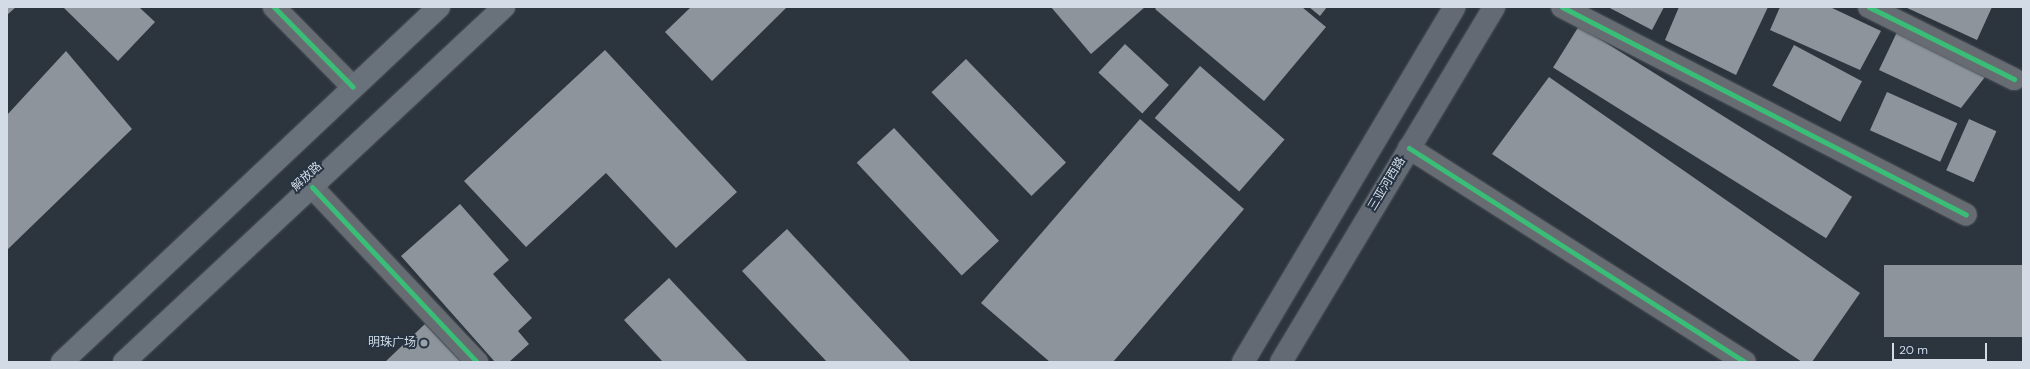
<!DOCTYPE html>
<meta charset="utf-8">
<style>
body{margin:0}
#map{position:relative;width:2030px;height:369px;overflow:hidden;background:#2c343d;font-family:"DM Sans","Noto Sans SC",sans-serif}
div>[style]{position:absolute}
.building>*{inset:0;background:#8d949c;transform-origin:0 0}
.roads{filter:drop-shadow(0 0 1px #4b5259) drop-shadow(0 0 1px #4b5259)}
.street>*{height:22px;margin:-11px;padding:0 11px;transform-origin:11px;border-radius:11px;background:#676c73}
.secondary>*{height:22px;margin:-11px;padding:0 11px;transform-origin:11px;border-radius:11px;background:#636a73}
.primary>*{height:22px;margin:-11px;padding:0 11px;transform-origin:11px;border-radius:11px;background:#69717a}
.cycleway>*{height:5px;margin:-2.5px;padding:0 2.5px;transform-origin:2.5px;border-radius:2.5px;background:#3abd76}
.dots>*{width:11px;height:11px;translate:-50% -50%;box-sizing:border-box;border:2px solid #263343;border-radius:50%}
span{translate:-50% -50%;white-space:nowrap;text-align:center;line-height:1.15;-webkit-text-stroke:4px #263343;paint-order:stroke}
.street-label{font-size:12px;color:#d3dce6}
.poi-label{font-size:12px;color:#d3dce6}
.right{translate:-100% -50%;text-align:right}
.frame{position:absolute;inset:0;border:8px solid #d3dce6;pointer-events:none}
.scale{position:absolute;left:1892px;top:343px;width:95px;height:18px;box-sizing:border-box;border:2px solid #d3dce6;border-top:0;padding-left:5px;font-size:12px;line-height:14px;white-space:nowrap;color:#d3dce6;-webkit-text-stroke:3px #263343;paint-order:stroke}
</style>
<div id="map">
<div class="building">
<i style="clip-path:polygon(7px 7px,16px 7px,7px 15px)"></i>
<i style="clip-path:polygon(63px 7px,139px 7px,155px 22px,118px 61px)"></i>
<i style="clip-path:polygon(691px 7px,787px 7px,712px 81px,665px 32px)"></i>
<i style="clip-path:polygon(1051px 7px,1145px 7px,1091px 54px)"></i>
<i style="clip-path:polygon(1157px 7px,1302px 7px,1326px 27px,1264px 101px,1155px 9px)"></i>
<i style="clip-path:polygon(1309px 7px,1327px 7px,1320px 16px)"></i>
<i style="clip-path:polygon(1608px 7px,1664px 7px,1652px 30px)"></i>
<i style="clip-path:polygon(1679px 7px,1768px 7px,1736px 75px,1665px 40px)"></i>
<i style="clip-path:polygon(1780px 7px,1830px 7px,1881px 31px,1860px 70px,1770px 30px)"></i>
<i style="clip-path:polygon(1905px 7px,1992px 7px,1977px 40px)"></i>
<i style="left:1579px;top:26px;width:322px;height:49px;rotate:32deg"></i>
<i style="clip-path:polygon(1897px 32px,1985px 77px,1961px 108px,1879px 70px)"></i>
<i style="left:1125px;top:44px;width:60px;height:39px;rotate:43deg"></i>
<i style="left:1794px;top:45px;width:77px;height:46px;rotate:28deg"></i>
<i style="clip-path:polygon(605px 50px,737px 192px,676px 248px,606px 173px,526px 247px,464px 181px)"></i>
<i style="clip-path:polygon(66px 51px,132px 129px,7px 250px,7px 115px)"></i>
<i style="left:966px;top:59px;width:144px;height:48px;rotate:46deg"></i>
<i style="left:1200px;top:66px;width:112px;height:69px;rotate:41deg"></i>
<i style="clip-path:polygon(1549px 77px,1860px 293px,1812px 362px,1802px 362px,1492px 154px)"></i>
<i style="left:1887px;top:92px;width:77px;height:42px;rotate:24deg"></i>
<i style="clip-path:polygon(1140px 119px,1244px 209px,1113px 362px,1050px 362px,981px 303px)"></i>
<i style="left:1969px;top:119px;width:30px;height:56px;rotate:24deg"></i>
<i style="left:894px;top:128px;width:154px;height:51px;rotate:47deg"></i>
<i style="clip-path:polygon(460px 204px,509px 260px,493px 274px,532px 318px,518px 331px,529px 344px,509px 362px,495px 362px,401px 256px)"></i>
<i style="clip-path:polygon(787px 229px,911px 362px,827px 362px,742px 271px)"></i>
<i style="left:2023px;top:265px;width:72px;height:139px;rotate:90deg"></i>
<i style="clip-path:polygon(669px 278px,748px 362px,663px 362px,624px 320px)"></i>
<i style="clip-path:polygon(425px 324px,461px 362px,385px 362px)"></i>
</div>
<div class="roads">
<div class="street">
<i style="left:274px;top:7px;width:112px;rotate:45.4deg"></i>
<i style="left:1562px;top:7px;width:454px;rotate:27.2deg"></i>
<i style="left:1869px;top:7px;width:162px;rotate:26.4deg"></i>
<i style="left:1409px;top:148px;width:398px;rotate:32.5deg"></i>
<i style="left:312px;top:187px;width:241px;rotate:46.7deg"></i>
</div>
<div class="secondary">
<i style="left:1243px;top:362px;width:413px;rotate:-59.2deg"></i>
<i style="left:1281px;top:362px;width:414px;rotate:-59deg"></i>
</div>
<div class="primary">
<i style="left:62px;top:362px;width:518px;rotate:-43.28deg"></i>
<i style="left:124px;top:362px;width:520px;rotate:-43.05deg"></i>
</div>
</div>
<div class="cycleway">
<i style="left:274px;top:7px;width:112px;rotate:45.4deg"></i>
<i style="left:1562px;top:7px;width:454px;rotate:27.2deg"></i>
<i style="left:1869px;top:7px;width:162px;rotate:26.4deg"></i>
<i style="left:1409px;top:148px;width:398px;rotate:32.5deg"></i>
<i style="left:312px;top:187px;width:241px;rotate:46.7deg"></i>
</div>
<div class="dots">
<i style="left:424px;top:343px;background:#99a1ab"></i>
</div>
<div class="street-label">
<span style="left:307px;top:177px;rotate:-43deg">解放路</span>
<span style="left:1387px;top:184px;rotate:-59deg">三亚河西路</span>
</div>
<div class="poi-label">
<span class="right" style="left:416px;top:343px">明珠广场</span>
</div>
<div class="frame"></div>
<div class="scale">20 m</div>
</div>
